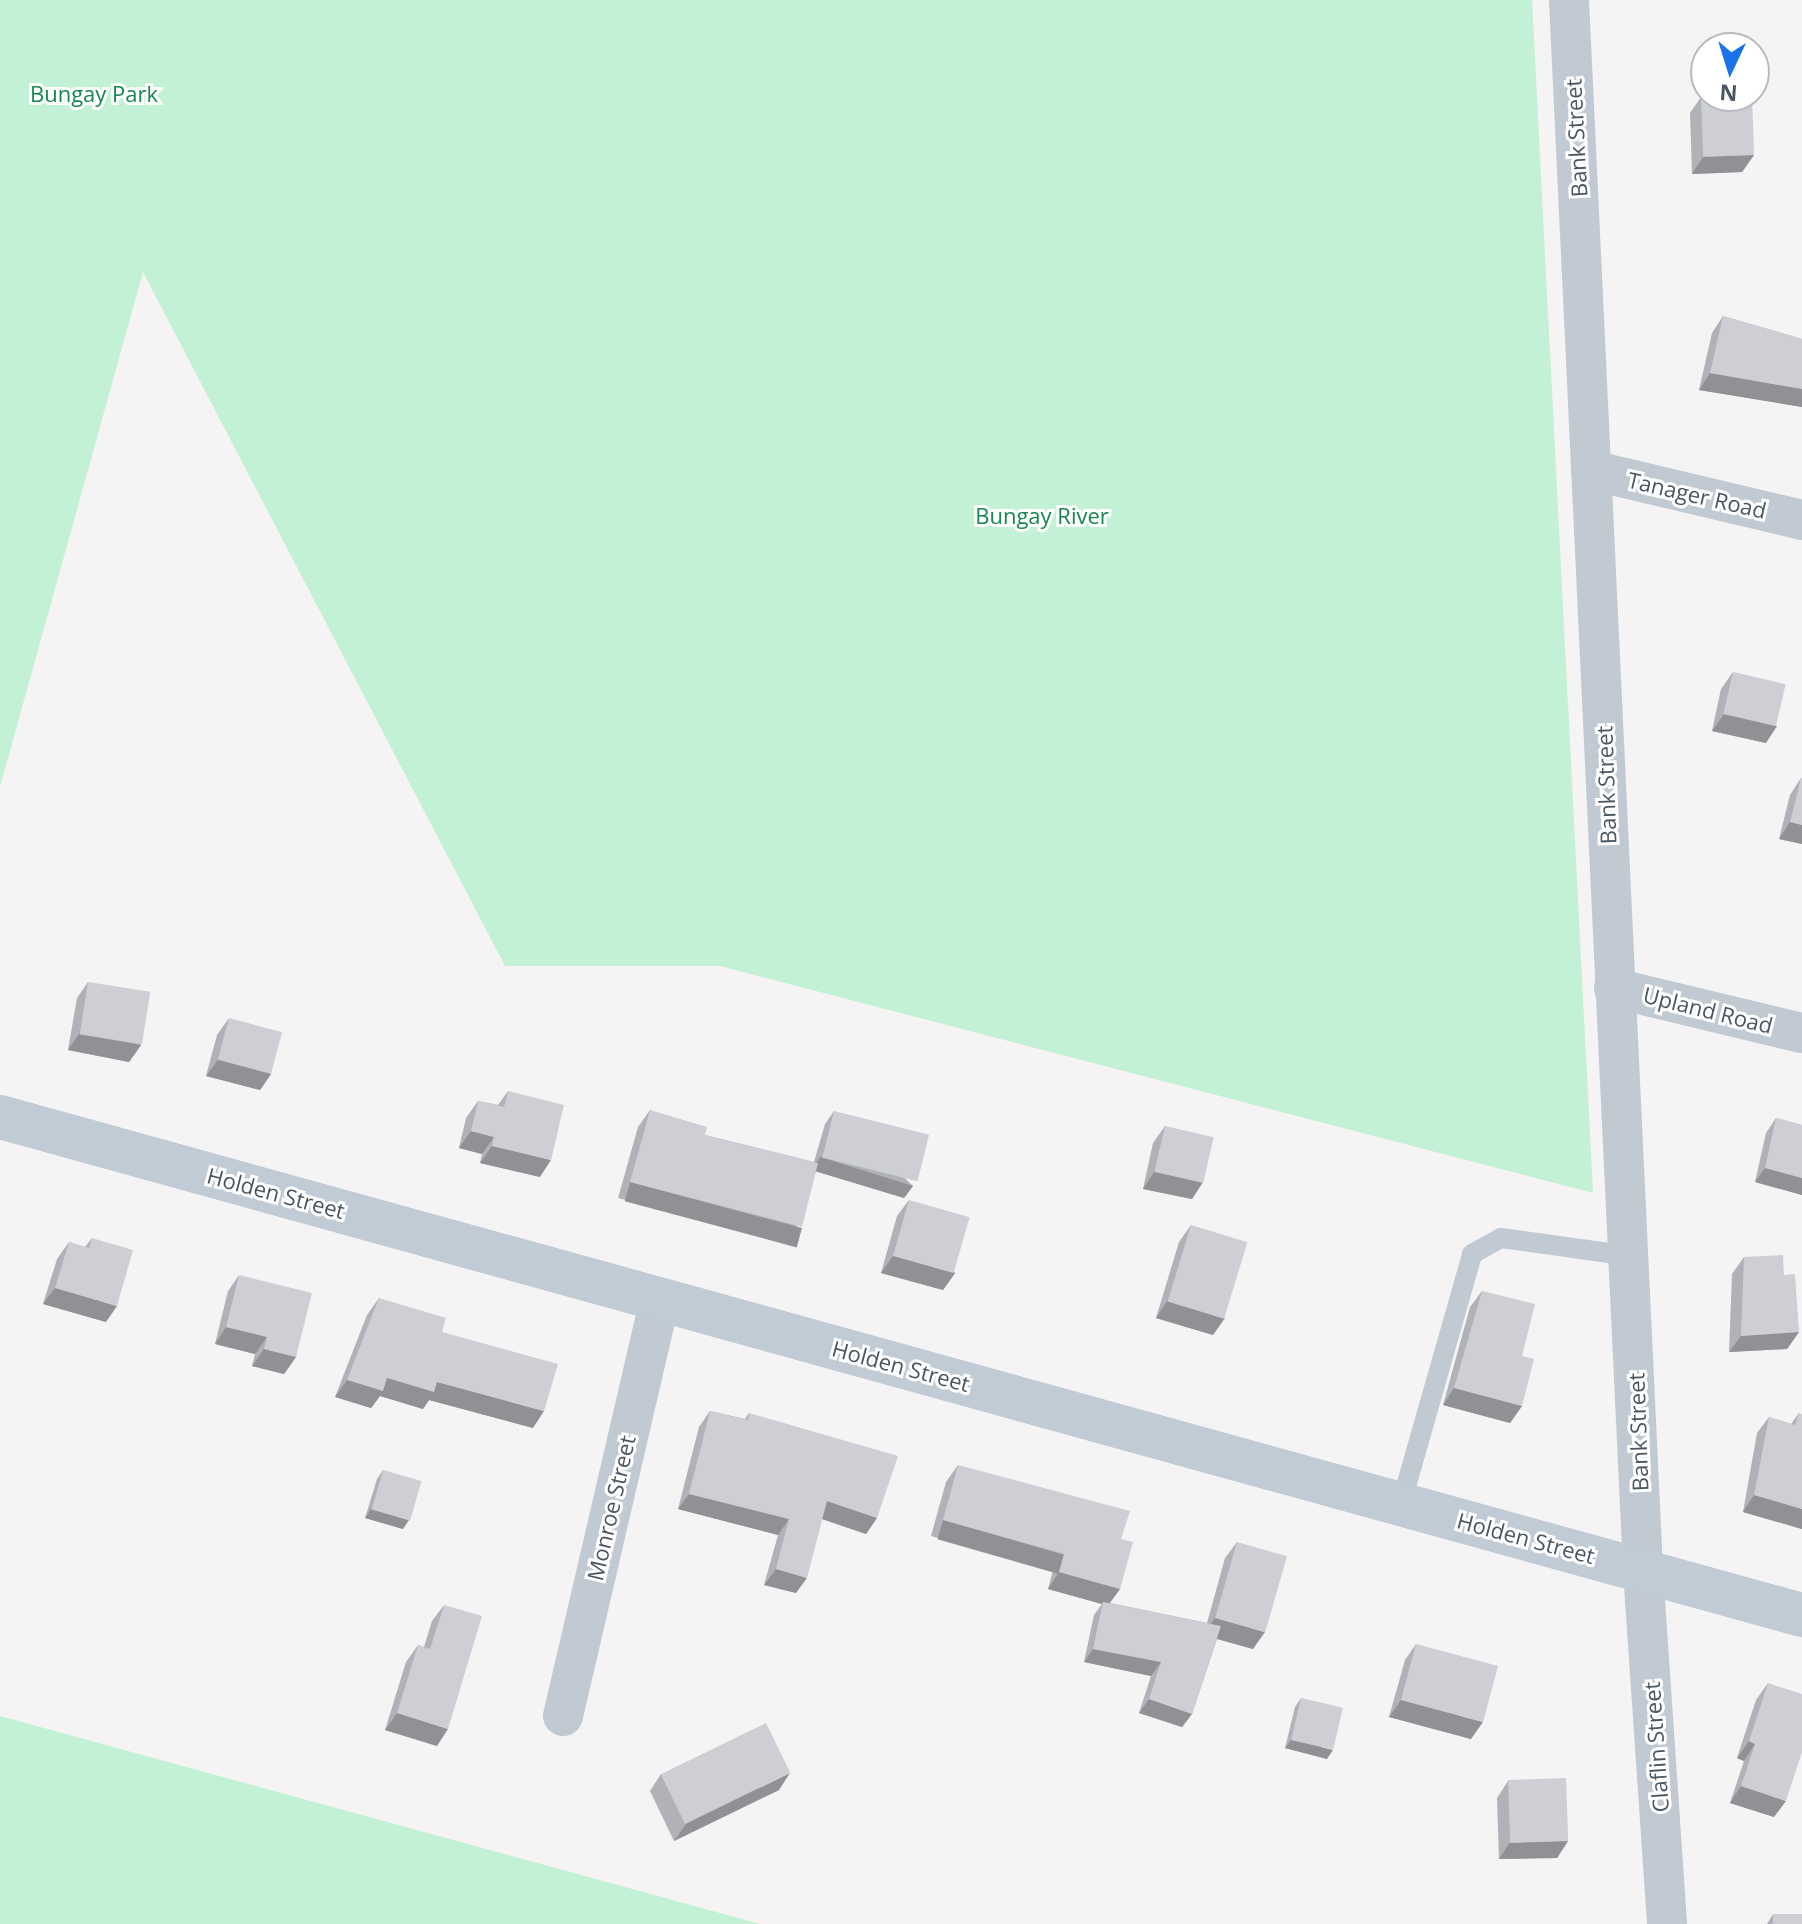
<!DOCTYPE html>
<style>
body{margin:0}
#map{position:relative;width:1802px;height:1924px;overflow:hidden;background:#f5f3f3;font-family:"Open Sans",sans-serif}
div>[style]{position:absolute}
.green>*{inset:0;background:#c3f1d5}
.service>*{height:20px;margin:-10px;padding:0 10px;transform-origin:10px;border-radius:10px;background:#c1cad2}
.minor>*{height:40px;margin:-20px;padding:0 20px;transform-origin:20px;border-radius:20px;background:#c1cad2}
.secondary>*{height:44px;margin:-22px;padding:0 22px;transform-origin:22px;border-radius:22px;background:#c1cbd6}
.wall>*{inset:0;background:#b0b2b7}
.shaded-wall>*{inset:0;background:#909195;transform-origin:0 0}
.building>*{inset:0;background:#cdcfd5;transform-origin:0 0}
span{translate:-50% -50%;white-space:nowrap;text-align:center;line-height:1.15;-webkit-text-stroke:6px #fff;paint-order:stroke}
.park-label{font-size:22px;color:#17864f}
.street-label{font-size:22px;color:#4a5661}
.north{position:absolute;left:1690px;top:32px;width:80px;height:80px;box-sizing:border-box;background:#fff;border:2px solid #b7bbc0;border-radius:50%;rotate:184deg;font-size:22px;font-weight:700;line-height:32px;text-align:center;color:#4a5661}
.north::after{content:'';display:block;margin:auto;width:28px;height:36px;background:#1a73e8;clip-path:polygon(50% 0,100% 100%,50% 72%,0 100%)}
</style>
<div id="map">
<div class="green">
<i style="clip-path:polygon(0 0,1532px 0,1593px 1193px,720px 966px,505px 966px,143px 272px,0 787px)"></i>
<i style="clip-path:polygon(0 1716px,760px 1924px,0 1924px)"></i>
</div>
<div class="service">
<i style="left:1401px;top:1504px;width:260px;rotate:-74.1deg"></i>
<i style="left:1472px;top:1254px;width:33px;rotate:-29deg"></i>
<i style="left:1501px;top:1238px;width:131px;rotate:7.9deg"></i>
</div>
<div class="minor">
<i style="left:1569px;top:0;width:1573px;rotate:87.3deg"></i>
<i style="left:1643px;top:1571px;width:354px;rotate:86.1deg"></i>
<i style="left:1591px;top:470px;width:217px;rotate:13.3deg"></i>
<i style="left:1614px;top:988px;width:193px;rotate:13.5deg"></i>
<i style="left:563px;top:1716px;width:428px;rotate:-76.9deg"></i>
</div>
<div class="secondary">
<i style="left:0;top:1117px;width:1870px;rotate:15.45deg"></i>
</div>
<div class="wall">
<i style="clip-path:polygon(1701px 97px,1754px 155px,1742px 172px,1692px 174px,1690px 113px)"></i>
<i style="clip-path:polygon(1723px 316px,1802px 339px,1802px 407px,1699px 390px,1712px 333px)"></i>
<i style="clip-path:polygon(1733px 672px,1766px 743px,1712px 731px,1721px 689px)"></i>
<i style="clip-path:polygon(1801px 778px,1802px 779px,1802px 844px,1779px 839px,1790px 795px)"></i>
<i style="clip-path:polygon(88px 982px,141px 1045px,129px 1062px,68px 1050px,77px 998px)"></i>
<i style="clip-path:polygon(229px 1018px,271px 1074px,260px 1090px,206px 1076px,217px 1035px)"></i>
<i style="clip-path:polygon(508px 1091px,540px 1177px,480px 1163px,482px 1154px,459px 1148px,466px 1118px,478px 1101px,498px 1105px)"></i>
<i style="clip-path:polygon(650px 1110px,705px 1135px,814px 1162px,825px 1124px,834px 1111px,913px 1186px,904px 1198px,816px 1171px,790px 1244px,618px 1198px,638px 1127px)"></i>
<i style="clip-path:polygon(1776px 1118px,1802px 1125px,1802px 1195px,1755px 1182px,1766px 1133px)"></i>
<i style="clip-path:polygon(1165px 1126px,1203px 1182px,1192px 1199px,1143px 1189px,1153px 1143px)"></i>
<i style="clip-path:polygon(909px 1200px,955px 1273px,943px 1290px,881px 1273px,897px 1216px)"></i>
<i style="clip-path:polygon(1191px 1225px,1213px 1335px,1156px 1318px,1179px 1242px)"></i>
<i style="clip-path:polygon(92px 1238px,106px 1322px,43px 1304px,57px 1259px,69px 1242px,85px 1247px)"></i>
<i style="clip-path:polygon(1744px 1257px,1784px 1275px,1799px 1332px,1787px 1349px,1729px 1352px,1732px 1274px)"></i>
<i style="clip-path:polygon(239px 1275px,296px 1357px,284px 1374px,252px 1366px,255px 1354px,215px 1344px,228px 1291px)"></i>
<i style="clip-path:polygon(1482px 1291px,1522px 1356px,1522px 1406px,1510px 1423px,1443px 1405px,1470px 1307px)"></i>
<i style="clip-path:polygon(379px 1298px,442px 1332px,533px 1428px,429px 1400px,423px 1409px,380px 1396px,371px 1408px,335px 1397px,367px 1315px)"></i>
<i style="clip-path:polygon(710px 1411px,745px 1419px,749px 1413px,877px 1518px,866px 1534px,822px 1519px,796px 1593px,764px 1585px,778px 1535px,678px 1509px,699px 1427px)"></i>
<i style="clip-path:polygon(1799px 1413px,1802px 1529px,1743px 1512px,1757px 1433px,1769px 1417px,1791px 1424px)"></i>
<i style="clip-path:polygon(958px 1465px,1121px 1539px,1120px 1589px,1110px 1603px,1207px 1623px,1225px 1558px,1237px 1542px,1253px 1649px,1217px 1639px,1192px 1714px,1182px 1727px,1139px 1713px,1151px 1676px,1084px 1662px,1094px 1615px,1102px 1604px,1048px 1589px,1053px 1570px,931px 1536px,946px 1482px)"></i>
<i style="clip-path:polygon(383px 1470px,403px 1529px,365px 1518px,377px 1479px)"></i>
<i style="clip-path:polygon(444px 1605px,437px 1746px,385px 1730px,406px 1662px,418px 1645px,424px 1647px,432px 1621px)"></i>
<i style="clip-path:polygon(1416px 1644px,1471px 1739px,1389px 1717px,1405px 1660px)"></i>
<i style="clip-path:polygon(1768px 1683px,1774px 1817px,1730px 1803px,1744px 1761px,1737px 1758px,1756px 1700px)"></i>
<i style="clip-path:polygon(1301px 1698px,1327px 1759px,1285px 1748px,1295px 1707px)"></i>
<i style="clip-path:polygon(661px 1774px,779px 1790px,674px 1841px,650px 1791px)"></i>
<i style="clip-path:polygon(1508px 1781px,1568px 1841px,1557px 1858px,1499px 1859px,1497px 1798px)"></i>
<i style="clip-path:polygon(1773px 1914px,1802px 1924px,1767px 1924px)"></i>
</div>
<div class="shaded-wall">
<i style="clip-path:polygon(1754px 155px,1742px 172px,1692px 174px,1703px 157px)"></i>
<i style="clip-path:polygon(1710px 373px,1802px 389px,1802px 407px,1699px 390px)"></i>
<i style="clip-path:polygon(1724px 714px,1777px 726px,1766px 743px,1712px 731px)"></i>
<i style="clip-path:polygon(1790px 822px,1802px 825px,1802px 844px,1779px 839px)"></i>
<i style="clip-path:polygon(79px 1034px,141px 1045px,129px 1062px,68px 1050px)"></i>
<i style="clip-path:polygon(218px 1060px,271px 1074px,260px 1090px,206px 1076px)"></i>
<i style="clip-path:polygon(471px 1131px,494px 1137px,482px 1154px,459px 1148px)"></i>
<i style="clip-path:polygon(492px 1146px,551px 1160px,540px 1177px,480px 1163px)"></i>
<i style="clip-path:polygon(820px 1157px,913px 1186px,904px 1198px,811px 1170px)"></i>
<i style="clip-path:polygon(1765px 1168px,1802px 1178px,1802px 1195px,1755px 1182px)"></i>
<i style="clip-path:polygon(1154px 1172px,1203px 1182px,1192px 1199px,1143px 1189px)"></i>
<i style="left:630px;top:1182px;width:178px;height:20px;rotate:15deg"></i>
<i style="clip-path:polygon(893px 1256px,955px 1273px,943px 1290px,881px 1273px)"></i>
<i style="clip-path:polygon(55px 1288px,117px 1306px,106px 1322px,43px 1304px)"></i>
<i style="clip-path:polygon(1167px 1301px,1225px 1318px,1213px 1335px,1156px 1318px)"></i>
<i style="clip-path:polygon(226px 1327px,267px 1337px,255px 1354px,215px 1344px)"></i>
<i style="clip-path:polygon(1799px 1332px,1787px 1349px,1729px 1352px,1741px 1336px)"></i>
<i style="clip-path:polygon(264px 1349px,296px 1357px,284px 1374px,252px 1366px)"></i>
<i style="clip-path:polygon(387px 1378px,437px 1382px,544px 1411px,533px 1428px,429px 1400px,423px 1409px,380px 1396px,371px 1408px,335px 1397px,347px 1380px)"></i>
<i style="clip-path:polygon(1454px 1388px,1522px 1406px,1510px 1423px,1443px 1405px)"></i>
<i style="clip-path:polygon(689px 1494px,789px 1519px,778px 1535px,678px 1509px)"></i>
<i style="clip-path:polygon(1754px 1495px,1802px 1509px,1802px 1529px,1743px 1512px)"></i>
<i style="clip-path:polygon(827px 1501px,877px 1518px,866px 1534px,816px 1517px)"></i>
<i style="clip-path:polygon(371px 1509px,409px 1520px,403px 1529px,365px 1518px)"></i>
<i style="left:943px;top:1520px;width:126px;height:20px;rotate:16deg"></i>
<i style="clip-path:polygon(776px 1569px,807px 1578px,796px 1593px,764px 1585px)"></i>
<i style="clip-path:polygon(1059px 1572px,1120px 1589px,1108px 1605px,1103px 1602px,1102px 1604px,1048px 1589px)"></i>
<i style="clip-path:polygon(1215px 1618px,1265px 1632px,1253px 1649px,1203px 1635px)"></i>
<i style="clip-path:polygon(1093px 1649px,1161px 1662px,1151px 1676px,1084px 1662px)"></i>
<i style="clip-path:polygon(1149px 1699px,1192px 1714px,1182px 1727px,1139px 1713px)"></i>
<i style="clip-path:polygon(1401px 1700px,1483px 1722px,1471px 1739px,1389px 1717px)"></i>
<i style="clip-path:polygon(397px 1713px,448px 1729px,437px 1746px,385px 1730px)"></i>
<i style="clip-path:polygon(1291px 1740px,1333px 1750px,1327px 1759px,1285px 1748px)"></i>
<i style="clip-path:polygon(1749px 1741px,1755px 1744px,1744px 1761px,1737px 1758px)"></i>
<i style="clip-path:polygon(790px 1773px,779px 1790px,674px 1841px,686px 1824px)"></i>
<i style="clip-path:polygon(1741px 1786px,1786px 1801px,1774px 1817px,1730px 1803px)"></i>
<i style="clip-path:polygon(1568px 1841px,1557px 1858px,1499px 1859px,1510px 1842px)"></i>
</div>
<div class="building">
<i style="left:1752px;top:96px;width:59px;height:51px;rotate:88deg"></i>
<i style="clip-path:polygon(1723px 316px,1802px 339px,1802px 389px,1710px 373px)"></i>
<i style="left:1733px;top:672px;width:54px;height:43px;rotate:13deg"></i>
<i style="clip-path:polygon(1801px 778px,1802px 779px,1802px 825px,1790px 822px)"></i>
<i style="left:88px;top:982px;width:63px;height:53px;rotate:9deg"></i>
<i style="left:229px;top:1018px;width:55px;height:43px;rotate:15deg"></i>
<i style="clip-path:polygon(508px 1091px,564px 1105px,551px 1160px,492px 1146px,494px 1137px,471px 1131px,478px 1101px,504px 1107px)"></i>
<i style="clip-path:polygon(650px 1110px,707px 1127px,705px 1135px,818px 1163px,802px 1227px,630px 1182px)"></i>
<i style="left:834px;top:1111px;width:98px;height:48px;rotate:14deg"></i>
<i style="clip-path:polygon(1776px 1118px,1802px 1125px,1802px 1178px,1765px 1168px)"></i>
<i style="left:1165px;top:1126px;width:50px;height:47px;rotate:13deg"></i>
<i style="left:909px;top:1200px;width:63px;height:58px;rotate:16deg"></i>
<i style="left:1191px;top:1225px;width:59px;height:80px;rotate:17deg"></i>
<i style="clip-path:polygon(92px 1238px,133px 1250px,117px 1306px,55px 1288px,69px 1242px,89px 1248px)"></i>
<i style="clip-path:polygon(1783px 1255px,1784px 1275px,1795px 1274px,1799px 1332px,1741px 1336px,1744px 1257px)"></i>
<i style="clip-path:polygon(239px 1275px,312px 1293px,296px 1357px,264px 1349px,267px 1337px,226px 1327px)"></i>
<i style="clip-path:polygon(1482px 1291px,1535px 1304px,1522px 1356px,1534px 1359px,1522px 1406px,1454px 1388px)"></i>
<i style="clip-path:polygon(379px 1298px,446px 1318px,442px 1332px,558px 1364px,544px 1411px,437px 1382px,434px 1392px,387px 1378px,383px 1391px,347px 1380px)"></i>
<i style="clip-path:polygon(710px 1411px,748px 1420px,749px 1413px,898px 1456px,877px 1518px,827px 1501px,807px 1578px,776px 1569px,789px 1519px,689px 1494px)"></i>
<i style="clip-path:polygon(1799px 1413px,1802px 1414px,1802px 1509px,1754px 1495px,1769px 1417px,1795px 1425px)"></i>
<i style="clip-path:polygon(958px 1465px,1130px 1511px,1121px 1539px,1133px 1542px,1120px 1589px,1059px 1572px,1064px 1554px,943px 1520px)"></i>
<i style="left:383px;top:1470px;width:40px;height:41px;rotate:16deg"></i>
<i style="left:1237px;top:1542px;width:52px;height:79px;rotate:16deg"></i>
<i style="clip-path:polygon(1103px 1602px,1221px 1626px,1192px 1714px,1149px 1699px,1161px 1662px,1093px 1649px)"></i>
<i style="clip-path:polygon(444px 1605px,482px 1616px,448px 1729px,397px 1713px,418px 1645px,430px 1649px)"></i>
<i style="left:1416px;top:1644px;width:85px;height:58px;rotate:15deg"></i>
<i style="clip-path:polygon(1768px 1683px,1802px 1694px,1802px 1752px,1786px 1801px,1741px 1786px,1755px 1744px,1749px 1741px)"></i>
<i style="left:1301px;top:1698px;width:43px;height:43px;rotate:13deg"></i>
<i style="left:766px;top:1723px;width:55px;height:117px;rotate:64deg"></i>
<i style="left:1566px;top:1778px;width:63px;height:58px;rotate:88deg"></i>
<i style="left:1773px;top:1914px;width:29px;height:10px"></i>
</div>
<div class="park-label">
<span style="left:94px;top:94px">Bungay Park</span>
<span style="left:1042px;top:516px">Bungay River</span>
</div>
<div class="street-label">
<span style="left:1576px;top:138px;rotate:-93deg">Bank Street</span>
<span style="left:1697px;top:495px;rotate:13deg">Tanager Road</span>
<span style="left:1606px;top:785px;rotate:-92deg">Bank Street</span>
<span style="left:1708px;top:1010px;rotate:14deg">Upland Road</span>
<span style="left:276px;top:1193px;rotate:15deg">Holden Street</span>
<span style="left:901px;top:1366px;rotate:15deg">Holden Street</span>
<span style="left:1638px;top:1432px;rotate:-92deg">Bank Street</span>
<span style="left:611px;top:1508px;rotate:-77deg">Monroe Street</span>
<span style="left:1526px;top:1538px;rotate:15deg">Holden Street</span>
<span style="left:1656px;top:1747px;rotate:-94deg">Claflin Street</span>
</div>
<div class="north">N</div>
</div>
